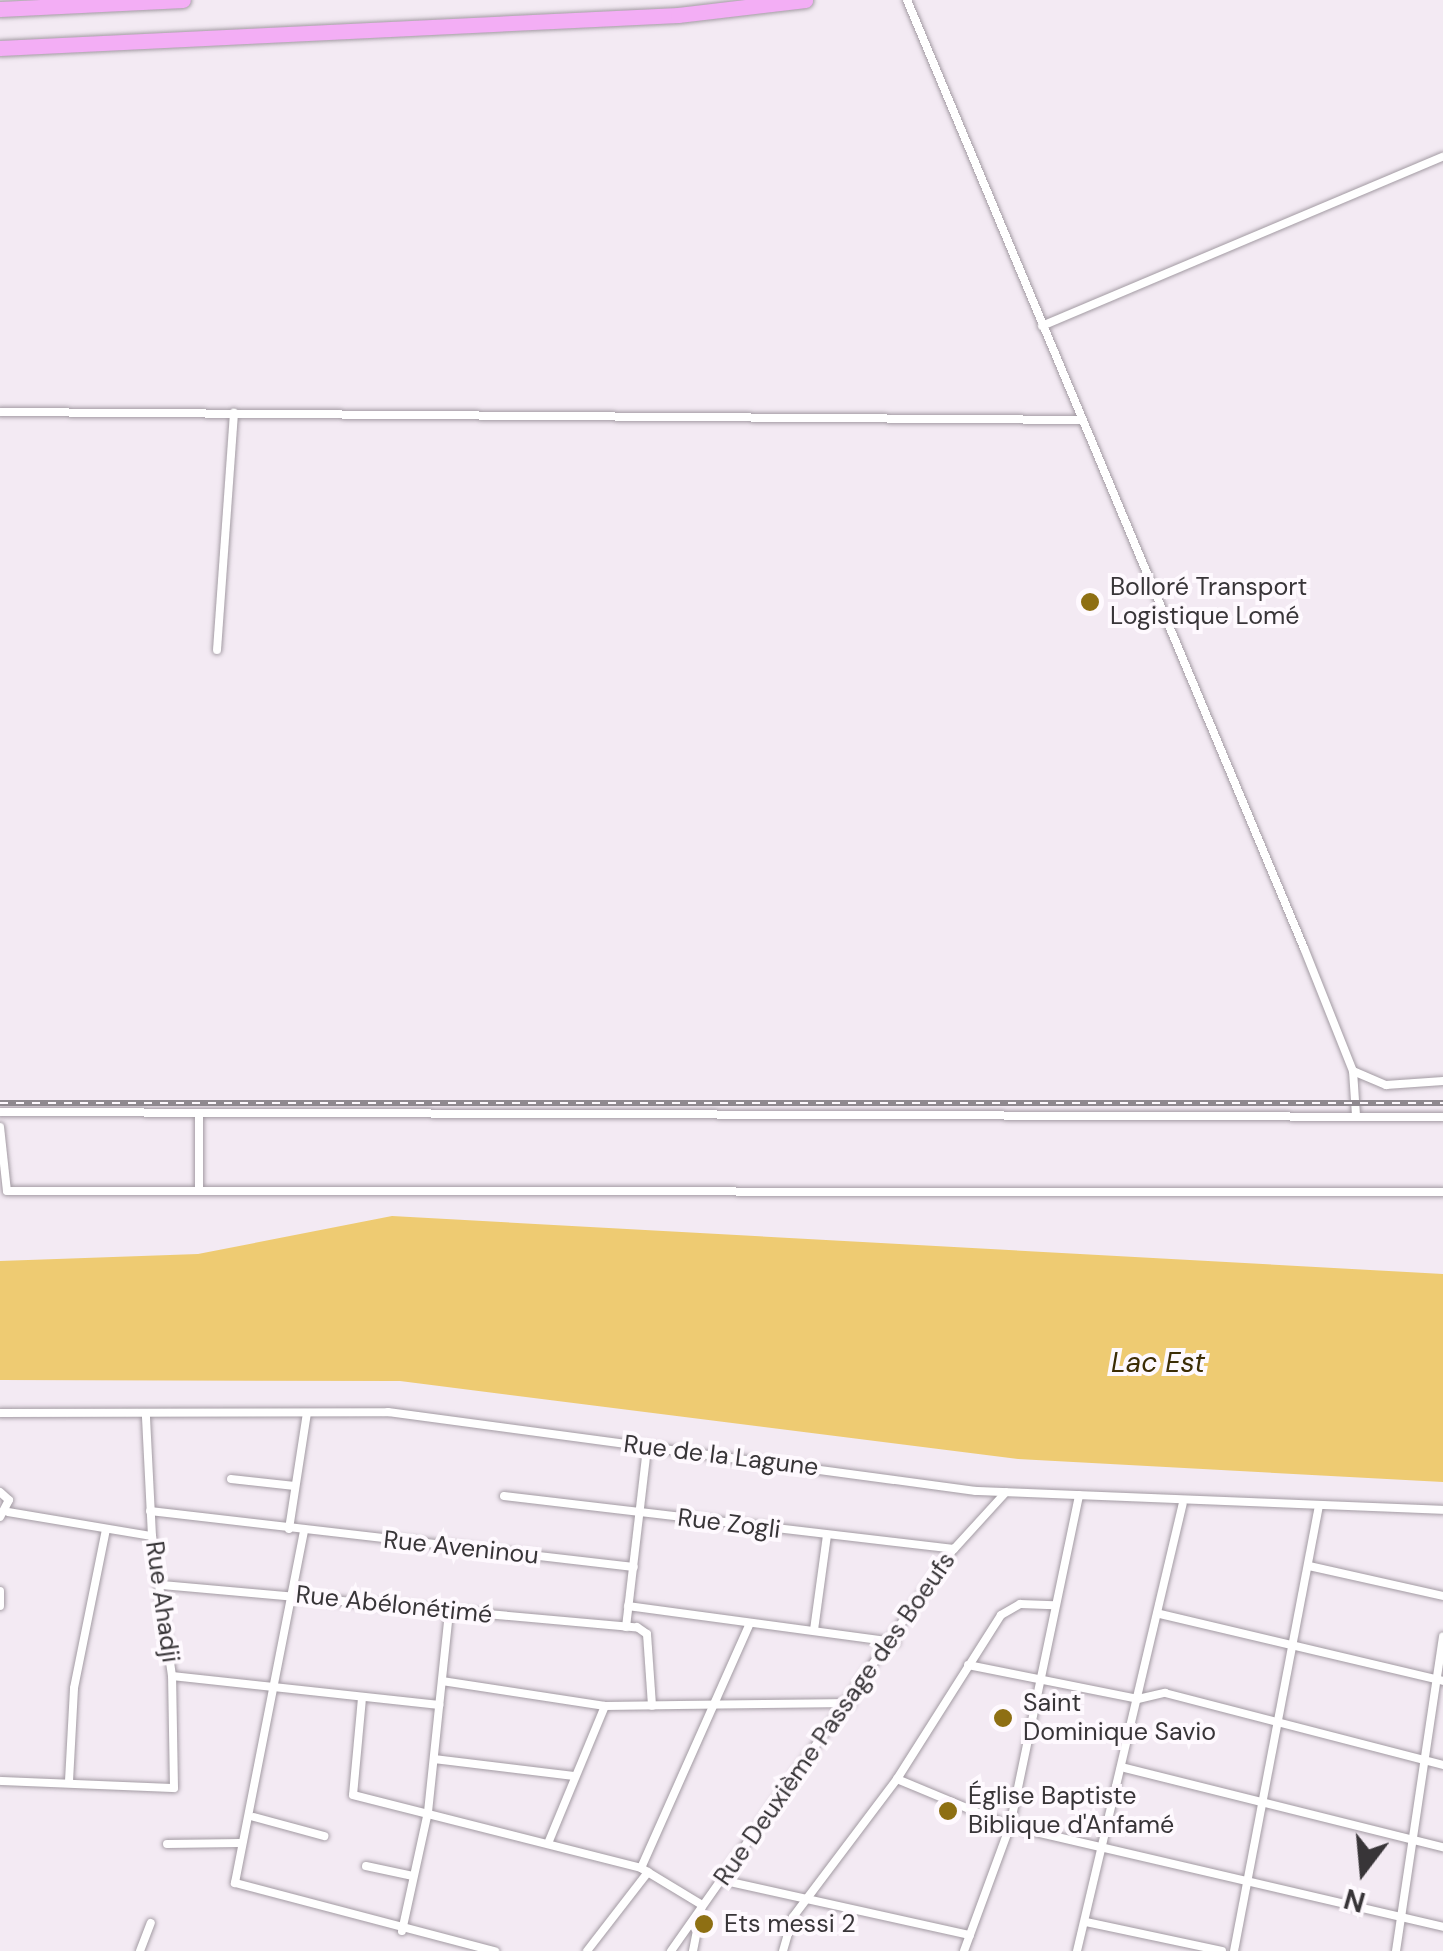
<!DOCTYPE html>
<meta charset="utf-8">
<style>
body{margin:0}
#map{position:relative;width:1443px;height:1951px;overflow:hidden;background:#f3eaf3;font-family:"DM Sans",sans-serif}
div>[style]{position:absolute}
.water>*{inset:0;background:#eecb72}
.roads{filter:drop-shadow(0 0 2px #a39ba3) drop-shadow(0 0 2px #a39ba3)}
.street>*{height:8px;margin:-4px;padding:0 4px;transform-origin:4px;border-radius:4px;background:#fff}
.highway>*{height:15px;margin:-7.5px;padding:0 7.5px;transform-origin:7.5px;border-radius:7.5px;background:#f3aef5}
.rail>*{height:6px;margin-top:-3px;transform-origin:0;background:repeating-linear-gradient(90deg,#fef9fe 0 8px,#8f898f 0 16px);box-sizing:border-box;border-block:2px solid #8f898f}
.dots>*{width:28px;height:28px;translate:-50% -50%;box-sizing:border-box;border:5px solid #fef9fe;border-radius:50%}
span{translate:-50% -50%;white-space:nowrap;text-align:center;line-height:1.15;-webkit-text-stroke:8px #fef9fe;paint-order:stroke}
.poi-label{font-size:25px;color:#383538}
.left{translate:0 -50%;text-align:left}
.street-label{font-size:25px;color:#383538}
.water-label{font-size:28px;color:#3c2d05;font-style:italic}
.north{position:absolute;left:1313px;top:1821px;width:100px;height:100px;-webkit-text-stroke:8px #fef9fe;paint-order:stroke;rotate:196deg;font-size:28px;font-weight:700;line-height:40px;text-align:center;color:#383538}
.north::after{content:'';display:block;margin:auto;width:35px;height:45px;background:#383538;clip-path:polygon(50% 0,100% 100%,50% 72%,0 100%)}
</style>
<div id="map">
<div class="water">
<i style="clip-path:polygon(392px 1216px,1443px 1274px,1443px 1482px,1018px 1459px,400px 1381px,0 1380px,0 1261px,198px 1254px)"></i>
</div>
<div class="roads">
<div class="street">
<i style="left:907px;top:0;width:1028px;rotate:67.28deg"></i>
<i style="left:1304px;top:948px;width:132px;rotate:68.3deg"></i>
<i style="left:1353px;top:1071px;width:44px;rotate:86.1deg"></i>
<i style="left:1042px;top:326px;width:435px;rotate:-22.9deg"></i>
<i style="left:0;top:412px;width:1082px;rotate:0.42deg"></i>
<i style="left:217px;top:650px;width:238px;rotate:-85.9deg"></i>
<i style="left:1353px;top:1071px;width:36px;rotate:23deg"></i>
<i style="left:1386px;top:1085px;width:57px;rotate:-4deg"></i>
<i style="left:0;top:1112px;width:1443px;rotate:0.2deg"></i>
<i style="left:199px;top:1114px;width:77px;rotate:90deg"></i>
<i style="left:0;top:1127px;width:64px;rotate:83.8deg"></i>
<i style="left:7px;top:1191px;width:1436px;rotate:0.04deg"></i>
<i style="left:0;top:1413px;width:388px;rotate:-0.1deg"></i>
<i style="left:388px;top:1412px;width:593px;rotate:7.65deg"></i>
<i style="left:976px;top:1491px;width:467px;rotate:2.3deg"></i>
<i style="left:231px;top:1479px;width:64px;rotate:6.2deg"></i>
<i style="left:0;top:1492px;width:12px;rotate:42deg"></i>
<i style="left:9px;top:1500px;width:19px;rotate:118deg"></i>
<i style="left:504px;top:1496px;width:453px;rotate:6.7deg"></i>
<i style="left:150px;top:1511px;width:487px;rotate:6.6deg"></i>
<i style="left:8px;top:1512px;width:146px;rotate:9.5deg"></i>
<i style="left:289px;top:1529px;width:117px;rotate:-81.2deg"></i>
<i style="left:304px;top:1531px;width:359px;rotate:101.1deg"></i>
<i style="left:235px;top:1883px;width:269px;rotate:14.7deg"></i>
<i style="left:1309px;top:1566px;width:137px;rotate:12.6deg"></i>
<i style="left:162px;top:1585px;width:477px;rotate:5.1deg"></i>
<i style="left:637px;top:1627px;width:12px;rotate:35deg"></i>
<i style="left:647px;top:1634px;width:72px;rotate:86deg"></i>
<i style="left:0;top:1591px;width:15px;rotate:90deg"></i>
<i style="left:628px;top:1606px;width:270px;rotate:7.7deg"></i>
<i style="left:1160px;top:1614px;width:291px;rotate:13.3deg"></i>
<i style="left:626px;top:1627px;width:179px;rotate:-83.3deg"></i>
<i style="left:814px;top:1630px;width:96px;rotate:-82.2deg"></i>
<i style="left:968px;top:1665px;width:173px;rotate:11.3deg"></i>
<i style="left:1138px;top:1699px;width:28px;rotate:-13deg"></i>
<i style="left:1165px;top:1693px;width:287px;rotate:14.5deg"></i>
<i style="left:172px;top:1676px;width:269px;rotate:6.2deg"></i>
<i style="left:442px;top:1681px;width:165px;rotate:8.7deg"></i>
<i style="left:605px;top:1706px;width:246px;rotate:-0.7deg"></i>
<i style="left:362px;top:1698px;width:97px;rotate:95.3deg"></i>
<i style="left:353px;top:1795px;width:297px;rotate:14.2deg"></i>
<i style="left:641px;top:1868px;width:71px;rotate:31.2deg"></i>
<i style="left:702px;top:1905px;width:47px;rotate:101.1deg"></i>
<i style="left:434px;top:1759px;width:141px;rotate:6.9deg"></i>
<i style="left:1125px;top:1768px;width:328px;rotate:14deg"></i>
<i style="left:897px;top:1779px;width:122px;rotate:22.6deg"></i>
<i style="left:1010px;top:1826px;width:445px;rotate:13.1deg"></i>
<i style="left:0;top:1781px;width:174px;rotate:2.3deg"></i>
<i style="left:174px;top:1788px;width:112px;rotate:-91deg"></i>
<i style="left:172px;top:1676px;width:141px;rotate:-98.1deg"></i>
<i style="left:152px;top:1536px;width:120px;rotate:-92.9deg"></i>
<i style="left:69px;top:1781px;width:93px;rotate:-86.9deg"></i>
<i style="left:74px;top:1688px;width:161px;rotate:-78.6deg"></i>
<i style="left:254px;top:1817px;width:73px;rotate:15.2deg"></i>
<i style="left:549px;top:1841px;width:146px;rotate:-67.5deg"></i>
<i style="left:167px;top:1844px;width:73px;rotate:-0.8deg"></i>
<i style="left:366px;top:1866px;width:48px;rotate:12deg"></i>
<i style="left:641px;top:1868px;width:268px;rotate:-66deg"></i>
<i style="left:721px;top:1880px;width:255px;rotate:12.5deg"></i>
<i style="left:1086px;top:1922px;width:139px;rotate:12deg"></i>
<i style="left:402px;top:1931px;width:122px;rotate:-77.7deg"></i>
<i style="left:428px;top:1812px;width:201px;rotate:-84deg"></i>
<i style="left:140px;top:1951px;width:30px;rotate:-69deg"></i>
<i style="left:587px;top:1951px;width:100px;rotate:-52.3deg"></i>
<i style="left:671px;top:1951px;width:492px;rotate:-54.9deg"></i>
<i style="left:954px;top:1549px;width:77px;rotate:-47.6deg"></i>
<i style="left:783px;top:1951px;width:35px;rotate:-74deg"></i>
<i style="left:793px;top:1917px;width:173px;rotate:-53deg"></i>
<i style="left:897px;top:1779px;width:194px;rotate:-57.6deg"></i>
<i style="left:1001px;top:1615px;width:22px;rotate:-30deg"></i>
<i style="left:1020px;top:1604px;width:34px;rotate:2deg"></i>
<i style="left:964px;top:1951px;width:133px;rotate:-69.8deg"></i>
<i style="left:1010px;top:1826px;width:338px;rotate:-78.2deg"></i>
<i style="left:1077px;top:1951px;width:459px;rotate:-76.7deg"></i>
<i style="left:1234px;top:1951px;width:450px;rotate:-79.2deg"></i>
<i style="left:1396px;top:1951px;width:318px;rotate:-81.5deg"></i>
</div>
<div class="highway">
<i style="left:0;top:9px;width:183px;rotate:-2.8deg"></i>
<i style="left:0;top:48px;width:679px;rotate:-2.79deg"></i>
<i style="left:678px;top:15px;width:128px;rotate:-6.7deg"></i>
</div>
</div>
<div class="rail">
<i style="left:0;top:1103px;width:1443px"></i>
</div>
<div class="dots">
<i style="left:1090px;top:602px;background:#8e6f13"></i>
<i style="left:1003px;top:1718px;background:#8e6f13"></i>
<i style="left:948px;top:1811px;background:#8e6f13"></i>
<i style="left:704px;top:1924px;background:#8e6f13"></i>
</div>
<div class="poi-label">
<span class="left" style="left:1110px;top:602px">Bolloré Transport<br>Logistique Lomé</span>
<span class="left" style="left:1023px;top:1718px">Saint<br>Dominique Savio</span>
<span class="left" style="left:968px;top:1811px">Église Baptiste<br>Biblique d'Anfamé</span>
<span class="left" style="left:724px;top:1924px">Ets messi 2</span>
</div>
<div class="street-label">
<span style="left:721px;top:1456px;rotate:7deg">Rue de la Lagune</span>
<span style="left:729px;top:1524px;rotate:7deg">Rue Zogli</span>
<span style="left:461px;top:1548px;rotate:6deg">Rue Aveninou</span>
<span style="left:162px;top:1602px;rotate:82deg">Rue Ahadji</span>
<span style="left:394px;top:1605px;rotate:6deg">Rue Abélonétimé</span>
<span style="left:835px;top:1719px;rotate:-55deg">Rue Deuxième Passage des Boeufs</span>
</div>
<div class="water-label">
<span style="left:1158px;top:1363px">Lac Est</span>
</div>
<div class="north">N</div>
</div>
